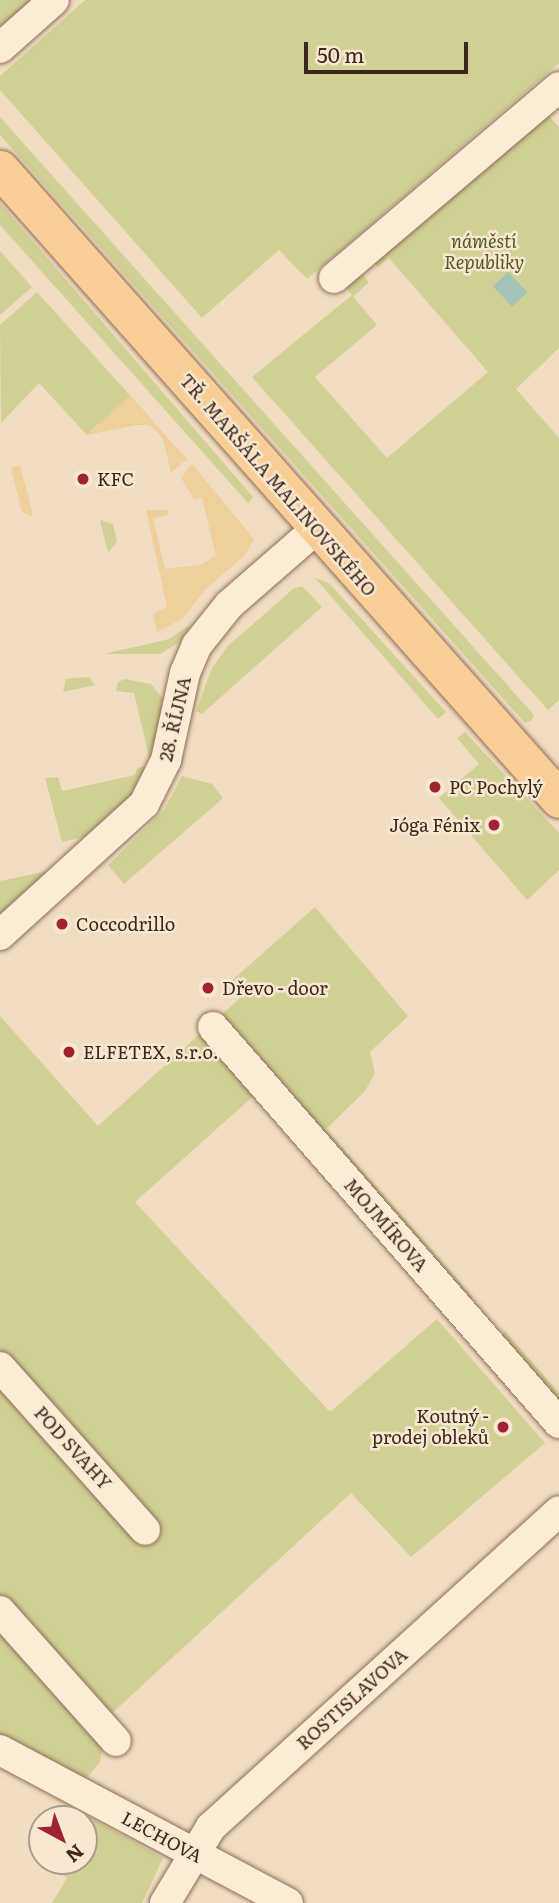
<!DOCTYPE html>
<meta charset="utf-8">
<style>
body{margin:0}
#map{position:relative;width:559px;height:1903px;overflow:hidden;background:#f1ddc1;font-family:Literata,serif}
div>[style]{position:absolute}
.green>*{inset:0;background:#d0d094}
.sand>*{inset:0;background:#efcf9c}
.water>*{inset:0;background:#a4c4b7;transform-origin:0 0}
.roads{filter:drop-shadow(0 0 2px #8d6d57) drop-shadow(0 0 2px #8d6d57)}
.minor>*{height:30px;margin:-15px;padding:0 15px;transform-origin:15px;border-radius:15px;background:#fbecd5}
.major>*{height:37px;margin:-18.5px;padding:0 18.5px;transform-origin:18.5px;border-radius:18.5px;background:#f8ce96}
.dots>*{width:19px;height:19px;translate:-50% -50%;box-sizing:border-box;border:4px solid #f8e8d2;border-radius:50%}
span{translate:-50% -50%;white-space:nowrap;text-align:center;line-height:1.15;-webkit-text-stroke:5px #f8e8d2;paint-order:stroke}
.park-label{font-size:18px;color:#525921;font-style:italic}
.poi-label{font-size:18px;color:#3b281d}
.left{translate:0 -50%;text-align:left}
.right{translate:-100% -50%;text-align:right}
.street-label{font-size:18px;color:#3b281d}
.north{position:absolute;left:28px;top:1805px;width:70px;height:70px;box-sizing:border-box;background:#f8e8d2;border:2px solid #ac9b8a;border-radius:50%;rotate:139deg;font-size:19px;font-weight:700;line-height:28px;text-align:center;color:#3b281d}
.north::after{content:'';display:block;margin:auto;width:24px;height:32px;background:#a12232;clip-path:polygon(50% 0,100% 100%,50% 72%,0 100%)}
.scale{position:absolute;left:304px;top:42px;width:164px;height:32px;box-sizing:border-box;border:4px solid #3b281d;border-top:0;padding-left:9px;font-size:21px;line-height:24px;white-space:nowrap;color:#3b281d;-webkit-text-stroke:5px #f8e8d2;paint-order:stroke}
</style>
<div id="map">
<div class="green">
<i style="clip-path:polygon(0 0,33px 0,0 30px)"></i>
<i style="clip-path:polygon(85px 0,559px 0,559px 63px,307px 279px,279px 250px,202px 318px,0 90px,0 76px)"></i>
<i style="clip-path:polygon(545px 112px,559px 127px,559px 348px,516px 389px,559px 438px,559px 700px,548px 710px,252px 377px,352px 295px,340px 281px,357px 269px,369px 282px,353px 297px,377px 325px,315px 377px,387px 458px,488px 372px,389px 258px,378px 267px,370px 258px)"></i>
<i style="clip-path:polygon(0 117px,534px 715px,531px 721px,525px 723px,0 135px)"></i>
<i style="clip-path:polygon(0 203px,253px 497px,248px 503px,0 225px)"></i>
<i style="clip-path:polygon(0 251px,32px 287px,0 315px)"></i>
<i style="clip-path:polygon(37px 292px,153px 421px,149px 425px,98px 424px,87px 435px,39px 383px,1px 423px,0 325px)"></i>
<i style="clip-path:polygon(100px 520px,113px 524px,117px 542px,108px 553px)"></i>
<i style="clip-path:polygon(315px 578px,330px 584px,446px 712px,438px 719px)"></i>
<i style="clip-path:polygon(302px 586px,322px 607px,202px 714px,196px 711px,212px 668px,228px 646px,293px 589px)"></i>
<i style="clip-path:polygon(191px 624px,180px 642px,160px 654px,104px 654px,169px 639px)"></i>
<i style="clip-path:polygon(89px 677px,95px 685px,63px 692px,66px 679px)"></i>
<i style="clip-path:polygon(125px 679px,151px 684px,165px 701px,150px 775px,101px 831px,97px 826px,83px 837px,62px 842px,45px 778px,58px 777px,62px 791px,135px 775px,137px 768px,151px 765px,134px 693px,116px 691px,118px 682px)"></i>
<i style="clip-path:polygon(465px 732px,559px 833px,559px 870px,527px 900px,439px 798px,479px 764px,457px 738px)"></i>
<i style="clip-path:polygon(182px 776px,212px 784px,223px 798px,124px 884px,108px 865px,164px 810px)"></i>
<i style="clip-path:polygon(57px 869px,0 922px,0 881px)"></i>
<i style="clip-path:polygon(315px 907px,408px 1016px,370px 1052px,375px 1073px,365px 1091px,326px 1129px,473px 1297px,469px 1299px,324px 1139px,325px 1130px,320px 1133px,218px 1018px,240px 998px,228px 984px)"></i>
<i style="clip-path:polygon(0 1016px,98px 1126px,203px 1031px,258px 1092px,135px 1202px,330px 1412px,437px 1319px,545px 1443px,411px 1557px,351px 1493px,109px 1716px,100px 1762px,84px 1781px,0 1737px)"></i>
<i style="clip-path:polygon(505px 1331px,559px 1393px,559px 1405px,499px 1337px)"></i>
<i style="clip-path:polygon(87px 1816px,163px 1858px,142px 1903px,52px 1903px,67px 1878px,57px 1871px,63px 1861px,84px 1861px)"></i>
</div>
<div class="sand">
<i style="clip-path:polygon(130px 396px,187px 459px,171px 473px,163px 439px,153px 427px,141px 424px,87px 435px)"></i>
<i style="clip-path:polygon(192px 464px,254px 539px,246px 554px,204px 591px,182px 619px,157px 632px,153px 614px,167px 607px,146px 510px,168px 510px,168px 515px,153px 518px,165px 569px,200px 565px,216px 556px,202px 498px,194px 499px,181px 478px)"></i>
<i style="clip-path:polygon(20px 465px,33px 515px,30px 516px,22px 512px,11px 468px)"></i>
</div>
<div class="water">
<i style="left:508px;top:272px;width:28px;height:21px;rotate:46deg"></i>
</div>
<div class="roads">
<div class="minor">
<i style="left:0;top:48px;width:72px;rotate:-41.6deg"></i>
<i style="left:334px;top:278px;width:295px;rotate:-40.3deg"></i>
<i style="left:0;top:935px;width:195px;rotate:-42.3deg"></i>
<i style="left:144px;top:804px;width:49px;rotate:-63.4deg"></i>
<i style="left:166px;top:760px;width:89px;rotate:-77.7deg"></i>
<i style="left:185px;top:673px;width:30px;rotate:-67deg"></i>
<i style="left:197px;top:645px;width:51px;rotate:-51.3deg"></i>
<i style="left:229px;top:605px;width:116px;rotate:-41.1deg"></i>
<i style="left:213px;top:1027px;width:526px;rotate:48.86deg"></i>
<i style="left:0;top:1367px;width:218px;rotate:48.3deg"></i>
<i style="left:0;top:1611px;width:174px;rotate:48.3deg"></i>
<i style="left:0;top:1750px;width:326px;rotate:28deg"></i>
<i style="left:165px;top:1903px;width:89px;rotate:-58.8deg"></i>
<i style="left:211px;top:1827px;width:470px;rotate:-42.2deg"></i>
</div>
<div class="major">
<i style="left:0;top:169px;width:842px;rotate:48.42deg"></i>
</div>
</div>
<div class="dots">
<i style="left:83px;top:479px;background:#a12232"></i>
<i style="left:435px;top:787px;background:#a12232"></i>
<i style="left:494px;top:825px;background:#a12232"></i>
<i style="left:62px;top:924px;background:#a12232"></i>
<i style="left:208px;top:988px;background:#a12232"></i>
<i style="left:69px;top:1052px;background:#a12232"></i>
<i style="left:503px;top:1427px;background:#a12232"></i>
</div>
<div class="park-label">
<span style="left:484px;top:252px">náměstí<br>Republiky</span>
</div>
<div class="poi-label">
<span class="left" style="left:97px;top:479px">KFC</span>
<span class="left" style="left:449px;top:787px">PC Pochylý</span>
<span class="right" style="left:480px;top:825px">Jóga Fénix</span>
<span class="left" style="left:76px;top:924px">Coccodrillo</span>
<span class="left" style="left:222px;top:988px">Dřevo - door</span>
<span class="left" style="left:83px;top:1052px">ELFETEX, s.r.o.</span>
<span class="right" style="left:489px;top:1427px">Koutný -<br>prodej obleků</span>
</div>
<div class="street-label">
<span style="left:278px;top:485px;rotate:49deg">TŘ. MARŠÁLA MALINOVSKÉHO</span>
<span style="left:175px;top:719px;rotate:-77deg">28. ŘÍJNA</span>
<span style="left:386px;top:1225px;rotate:49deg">MOJMÍROVA</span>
<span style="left:73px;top:1448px;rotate:48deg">POD SVAHY</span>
<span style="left:352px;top:1699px;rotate:-42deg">ROSTISLAVOVA</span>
<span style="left:162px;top:1837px;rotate:28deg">LECHOVA</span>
</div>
<div class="north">N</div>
<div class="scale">50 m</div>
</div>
